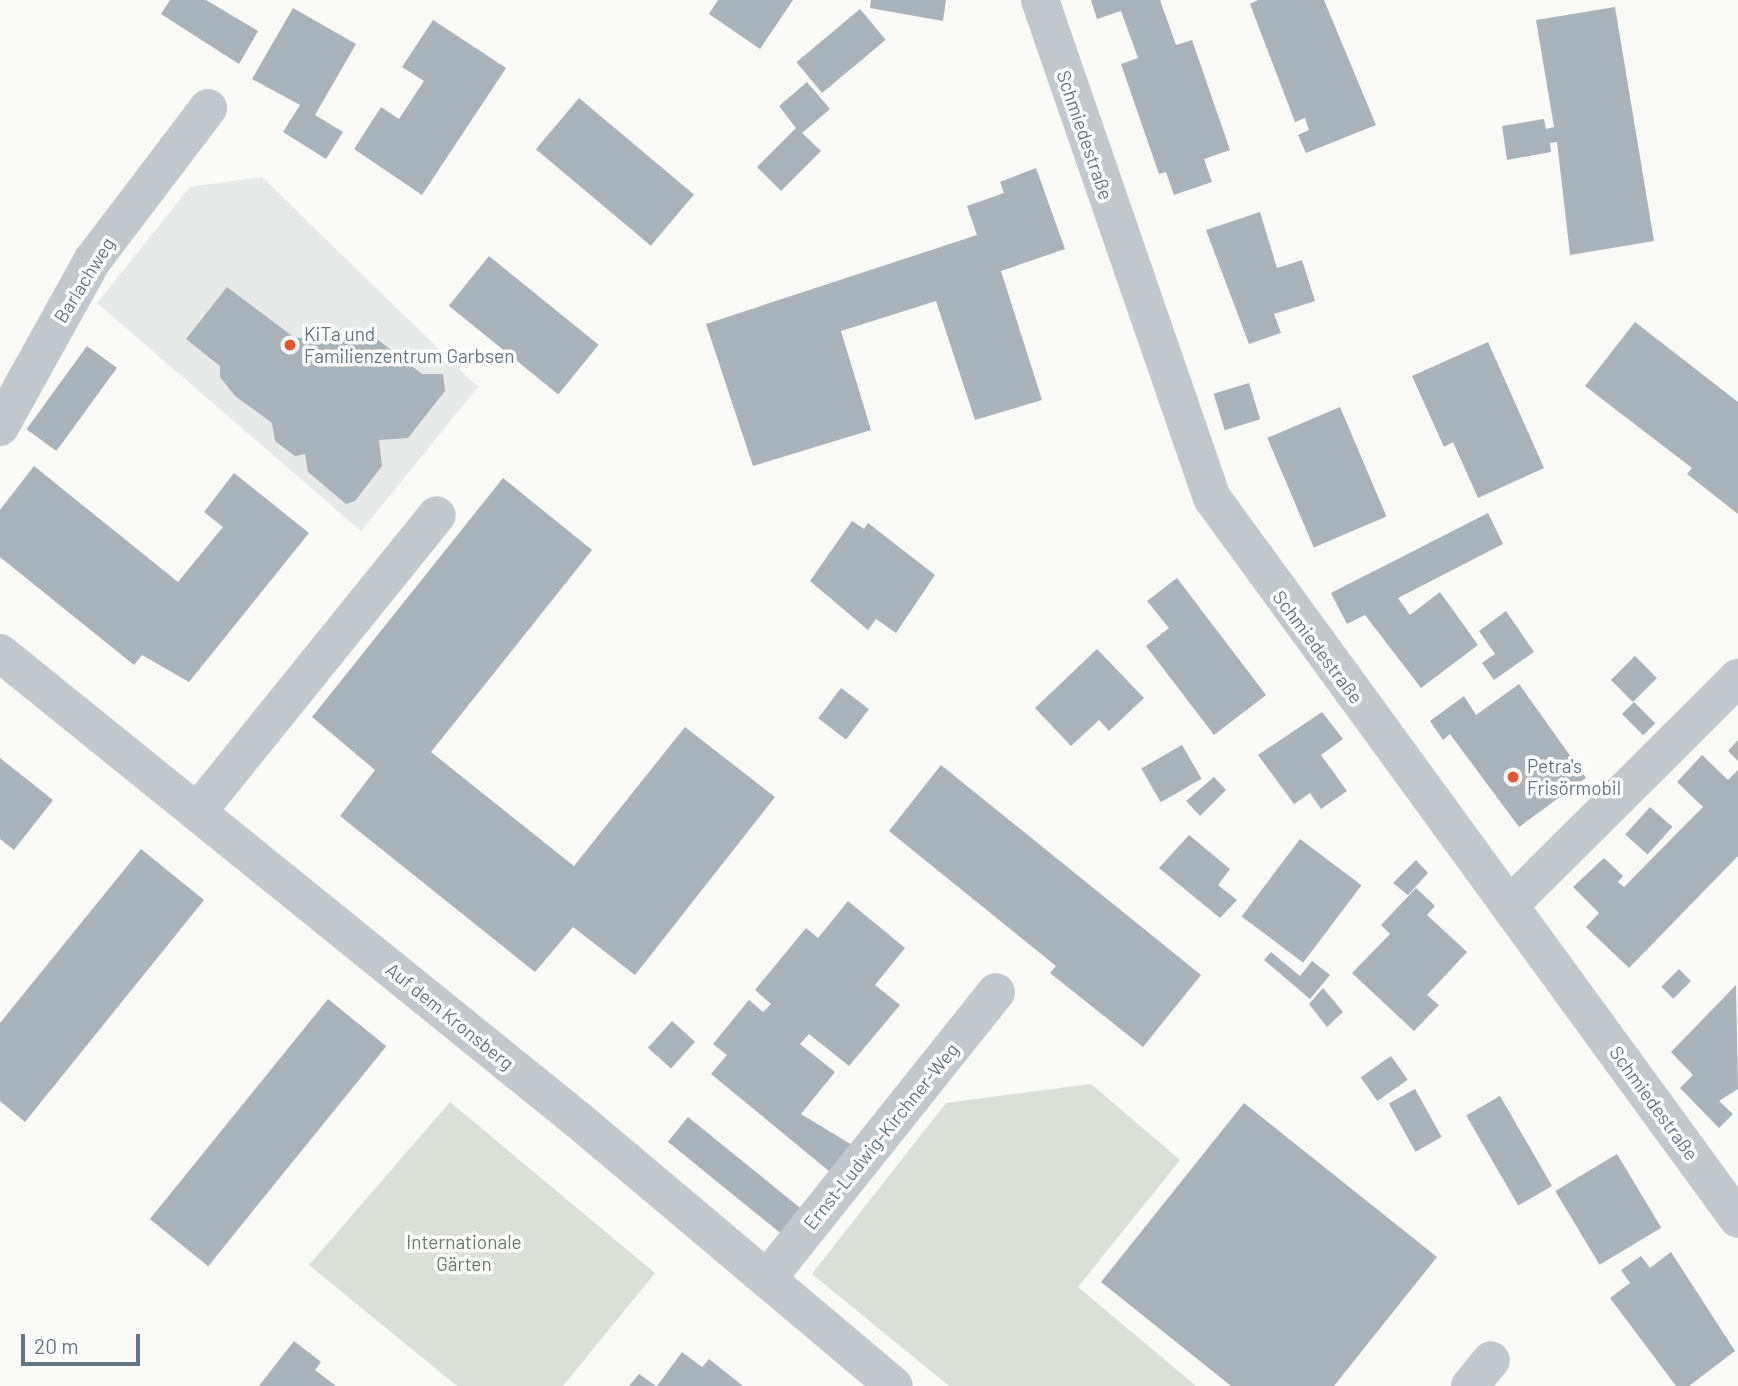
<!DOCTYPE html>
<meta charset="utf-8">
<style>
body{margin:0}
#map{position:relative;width:1738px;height:1386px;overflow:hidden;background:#fafaf8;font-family:Barlow,sans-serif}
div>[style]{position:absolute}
.built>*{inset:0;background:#e8e9e9}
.green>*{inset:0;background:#dadfd7}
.building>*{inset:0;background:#aab3b9;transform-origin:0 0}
.minor>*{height:38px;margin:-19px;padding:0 19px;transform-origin:19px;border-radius:19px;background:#c3c8cc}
.dots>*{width:19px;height:19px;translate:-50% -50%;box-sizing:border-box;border:4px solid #fff;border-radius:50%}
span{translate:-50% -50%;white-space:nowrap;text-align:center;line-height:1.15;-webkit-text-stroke:7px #fff;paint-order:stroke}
.street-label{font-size:19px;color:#657683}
.poi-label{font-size:19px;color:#657683}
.left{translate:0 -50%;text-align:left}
.park-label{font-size:19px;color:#687a64}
.scale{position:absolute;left:21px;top:1334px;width:119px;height:32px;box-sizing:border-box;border:4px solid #657683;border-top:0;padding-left:9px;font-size:21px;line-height:24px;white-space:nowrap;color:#657683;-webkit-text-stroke:5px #fff;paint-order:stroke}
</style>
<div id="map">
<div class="built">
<i style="clip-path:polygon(262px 177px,478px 387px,361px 531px,97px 303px,190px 187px)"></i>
</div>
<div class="green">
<i style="clip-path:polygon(1091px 1084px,1180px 1160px,1078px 1287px,1196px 1386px,949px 1386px,812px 1274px,946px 1103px)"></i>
<i style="clip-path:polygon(450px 1102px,655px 1273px,563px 1386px,457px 1386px,309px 1265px)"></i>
</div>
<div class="building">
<i style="clip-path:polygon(170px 0,206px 0,258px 31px,239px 64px,161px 14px)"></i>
<i style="clip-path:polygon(718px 0,793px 0,760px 49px,709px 14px)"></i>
<i style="clip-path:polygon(871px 0,946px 0,943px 21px,870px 8px)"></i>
<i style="clip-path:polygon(1091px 0,1160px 0,1176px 45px,1192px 40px,1230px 150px,1204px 159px,1212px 182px,1174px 195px,1166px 172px,1159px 174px,1121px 64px,1138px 58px,1121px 11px,1097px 19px)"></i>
<i style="clip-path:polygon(1258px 0,1324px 0,1376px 125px,1306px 153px,1298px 135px,1309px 130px,1305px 118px,1295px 122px,1250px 4px)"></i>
<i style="clip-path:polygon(1615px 7px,1654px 241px,1570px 255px,1557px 142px,1550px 143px,1551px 152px,1507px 160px,1502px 126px,1544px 119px,1546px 129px,1554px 127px,1536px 20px)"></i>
<i style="clip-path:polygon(293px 8px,356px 44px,315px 115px,343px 132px,326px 159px,283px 132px,300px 105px,252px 79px)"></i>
<i style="left:860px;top:9px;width:40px;height:83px;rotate:50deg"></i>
<i style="clip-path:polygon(433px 20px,506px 68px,422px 195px,354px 149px,381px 107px,399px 119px,424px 81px,402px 67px)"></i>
<i style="clip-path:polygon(807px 82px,830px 109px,802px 133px,821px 151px,781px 191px,757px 167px,796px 128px,779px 106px)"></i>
<i style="left:579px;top:98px;width:150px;height:67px;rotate:40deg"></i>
<i style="clip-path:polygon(1036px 168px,1065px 249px,1001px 271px,1042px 400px,975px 420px,936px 301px,841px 331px,871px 430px,753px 466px,706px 324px,977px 235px,967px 206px,1004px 193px,1000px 182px)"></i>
<i style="clip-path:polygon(1260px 212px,1277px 268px,1302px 260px,1315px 301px,1274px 314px,1281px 333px,1249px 344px,1206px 230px)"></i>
<i style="left:489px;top:256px;width:141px;height:64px;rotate:39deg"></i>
<i style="clip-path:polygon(227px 287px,295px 338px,373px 336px,422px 374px,443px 374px,445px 391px,408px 438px,379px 440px,382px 466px,355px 501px,346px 504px,308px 472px,305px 454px,295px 456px,275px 441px,272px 423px,235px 396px,220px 377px,220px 366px,186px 339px)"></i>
<i style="clip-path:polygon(1635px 322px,1738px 402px,1738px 514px,1687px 474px,1692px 468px,1585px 386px)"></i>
<i style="clip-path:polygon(1488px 342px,1544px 468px,1478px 498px,1453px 442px,1444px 447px,1412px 376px)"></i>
<i style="left:87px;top:346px;width:37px;height:103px;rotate:36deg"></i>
<i style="left:1249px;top:383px;width:38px;height:37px;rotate:73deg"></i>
<i style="left:1340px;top:407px;width:119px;height:79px;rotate:67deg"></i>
<i style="clip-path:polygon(34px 466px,178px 582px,223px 527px,204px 512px,234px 473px,309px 533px,189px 682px,142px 655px,134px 665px,0 557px,0 510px)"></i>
<i style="clip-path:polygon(503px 478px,592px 550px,431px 752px,574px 866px,685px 727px,775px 797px,635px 975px,573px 927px,535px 972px,340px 816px,375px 770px,312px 717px)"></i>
<i style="clip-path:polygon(1488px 513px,1503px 544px,1398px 598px,1410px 615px,1440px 592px,1478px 645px,1421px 688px,1365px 615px,1347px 624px,1331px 593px)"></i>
<i style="clip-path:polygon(852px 521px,864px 529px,868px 523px,935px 575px,896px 633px,876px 619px,868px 630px,810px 581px)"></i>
<i style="clip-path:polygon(1177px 578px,1266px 695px,1214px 735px,1146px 646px,1169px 628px,1147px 601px)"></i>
<i style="clip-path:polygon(1506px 611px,1534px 652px,1494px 680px,1482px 663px,1495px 654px,1479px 631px)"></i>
<i style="clip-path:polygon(1097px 649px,1144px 698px,1109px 731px,1099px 720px,1071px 746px,1035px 708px)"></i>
<i style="left:1635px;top:656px;width:31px;height:34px;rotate:45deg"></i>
<i style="clip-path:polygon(1519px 684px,1586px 778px,1519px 827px,1450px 734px,1443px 740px,1430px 721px,1464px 696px,1476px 715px)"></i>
<i style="left:841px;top:688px;width:35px;height:38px;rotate:37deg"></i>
<i style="left:1634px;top:702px;width:30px;height:17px;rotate:45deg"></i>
<i style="clip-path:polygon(1322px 712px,1343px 739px,1321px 755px,1347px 791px,1321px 809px,1310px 793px,1294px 804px,1258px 755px)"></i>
<i style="clip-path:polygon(1738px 740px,1738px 761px,1728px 751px)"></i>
<i style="left:1182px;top:745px;width:39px;height:47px;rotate:60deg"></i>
<i style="clip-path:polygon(1702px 755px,1728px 780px,1738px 770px,1738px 856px,1629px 968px,1586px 927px,1599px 913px,1573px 887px,1604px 858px,1623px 876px,1618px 882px,1624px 887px,1691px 819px,1703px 807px,1677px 782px)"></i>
<i style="clip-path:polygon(0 758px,53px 800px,14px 850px,0 839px)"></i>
<i style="clip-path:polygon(941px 765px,1201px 975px,1143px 1047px,1050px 973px,1056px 966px,889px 831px)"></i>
<i style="clip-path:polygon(1214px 777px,1226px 790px,1200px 816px,1186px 801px)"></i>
<i style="left:1650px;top:807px;width:30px;height:37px;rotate:42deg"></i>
<i style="clip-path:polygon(1189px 835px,1230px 869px,1218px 885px,1237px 900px,1220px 918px,1159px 868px)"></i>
<i style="left:1300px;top:839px;width:77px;height:97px;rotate:37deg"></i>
<i style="clip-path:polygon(141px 849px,204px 900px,25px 1122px,0 1101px,0 1023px)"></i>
<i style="clip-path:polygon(1416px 860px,1428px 873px,1408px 895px,1393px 883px)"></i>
<i style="clip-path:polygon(1416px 888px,1435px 906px,1427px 915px,1467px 952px,1427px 995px,1439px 1005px,1414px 1031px,1352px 973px,1390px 934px,1381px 925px)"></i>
<i style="clip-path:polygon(848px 901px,905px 948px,875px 985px,900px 1005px,849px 1066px,809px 1034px,800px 1044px,835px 1072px,801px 1114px,857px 1148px,835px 1176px,711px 1074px,727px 1055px,713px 1044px,749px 1000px,763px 1012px,771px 1004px,755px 990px,806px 928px,818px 938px)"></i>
<i style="clip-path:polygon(1271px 952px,1300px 976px,1312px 961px,1330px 975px,1310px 999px,1264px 960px)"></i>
<i style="left:1679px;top:969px;width:17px;height:25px;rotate:45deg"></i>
<i style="clip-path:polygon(1736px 985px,1738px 1089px,1719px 1101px,1733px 1114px,1719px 1128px,1680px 1088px,1693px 1075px,1671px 1052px)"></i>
<i style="clip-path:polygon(1323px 988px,1343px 1012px,1327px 1027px,1309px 1004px)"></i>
<i style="left:328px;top:999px;width:75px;height:283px;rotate:39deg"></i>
<i style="left:672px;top:1021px;width:31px;height:36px;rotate:42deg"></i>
<i style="left:1391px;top:1056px;width:29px;height:37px;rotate:55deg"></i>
<i style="left:1415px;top:1089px;width:55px;height:30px;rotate:61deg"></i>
<i style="left:1500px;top:1096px;width:104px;height:39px;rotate:60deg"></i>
<i style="clip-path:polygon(1244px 1103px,1437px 1257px,1334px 1386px,1231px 1386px,1101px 1282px)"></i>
<i style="left:688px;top:1117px;width:146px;height:32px;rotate:39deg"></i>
<i style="left:1617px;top:1154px;width:86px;height:72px;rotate:59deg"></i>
<i style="clip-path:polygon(1671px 1252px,1735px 1351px,1689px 1386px,1676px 1386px,1610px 1298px,1630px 1283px,1621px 1270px,1641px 1256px,1650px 1268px)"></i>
<i style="clip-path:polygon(294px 1341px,321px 1362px,315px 1370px,336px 1386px,259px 1386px)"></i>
<i style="clip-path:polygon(682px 1352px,702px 1367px,709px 1359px,743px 1386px,657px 1386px)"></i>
<i style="clip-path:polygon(639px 1374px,656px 1386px,629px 1386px)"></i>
</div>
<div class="minor">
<i style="left:1040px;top:0;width:527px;rotate:70.95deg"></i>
<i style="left:1212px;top:498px;width:892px;rotate:53.89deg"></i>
<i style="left:0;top:427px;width:190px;rotate:-61deg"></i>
<i style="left:92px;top:261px;width:192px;rotate:-52.8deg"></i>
<i style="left:0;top:653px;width:742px;rotate:38.93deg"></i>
<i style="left:577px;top:1119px;width:414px;rotate:40.1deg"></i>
<i style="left:198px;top:811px;width:380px;rotate:-51.1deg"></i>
<i style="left:1510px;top:905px;width:322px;rotate:-44.9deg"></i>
<i style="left:767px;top:1279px;width:367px;rotate:-51.4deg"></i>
<i style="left:1470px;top:1386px;width:33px;rotate:-51deg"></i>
</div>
<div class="dots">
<i style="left:290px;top:345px;background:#e4572e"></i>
<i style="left:1513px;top:777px;background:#e4572e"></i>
</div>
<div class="street-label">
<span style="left:1085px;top:135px;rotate:71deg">Schmiedestraße</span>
<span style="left:84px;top:280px;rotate:-58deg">Barlachweg</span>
<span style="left:1318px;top:647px;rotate:53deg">Schmiedestraße</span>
<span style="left:450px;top:1016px;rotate:39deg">Auf dem Kronsberg</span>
<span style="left:1654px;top:1103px;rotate:54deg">Schmiedestraße</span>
<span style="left:881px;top:1136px;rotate:-51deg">Ernst-Ludwig-Kirchner-Weg</span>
</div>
<div class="poi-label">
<span class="left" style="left:304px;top:345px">KiTa und<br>Familienzentrum Garbsen</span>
<span class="left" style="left:1527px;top:777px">Petra's<br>Frisörmobil</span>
</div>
<div class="park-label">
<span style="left:464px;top:1253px">Internationale<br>Gärten</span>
</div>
<div class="scale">20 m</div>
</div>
